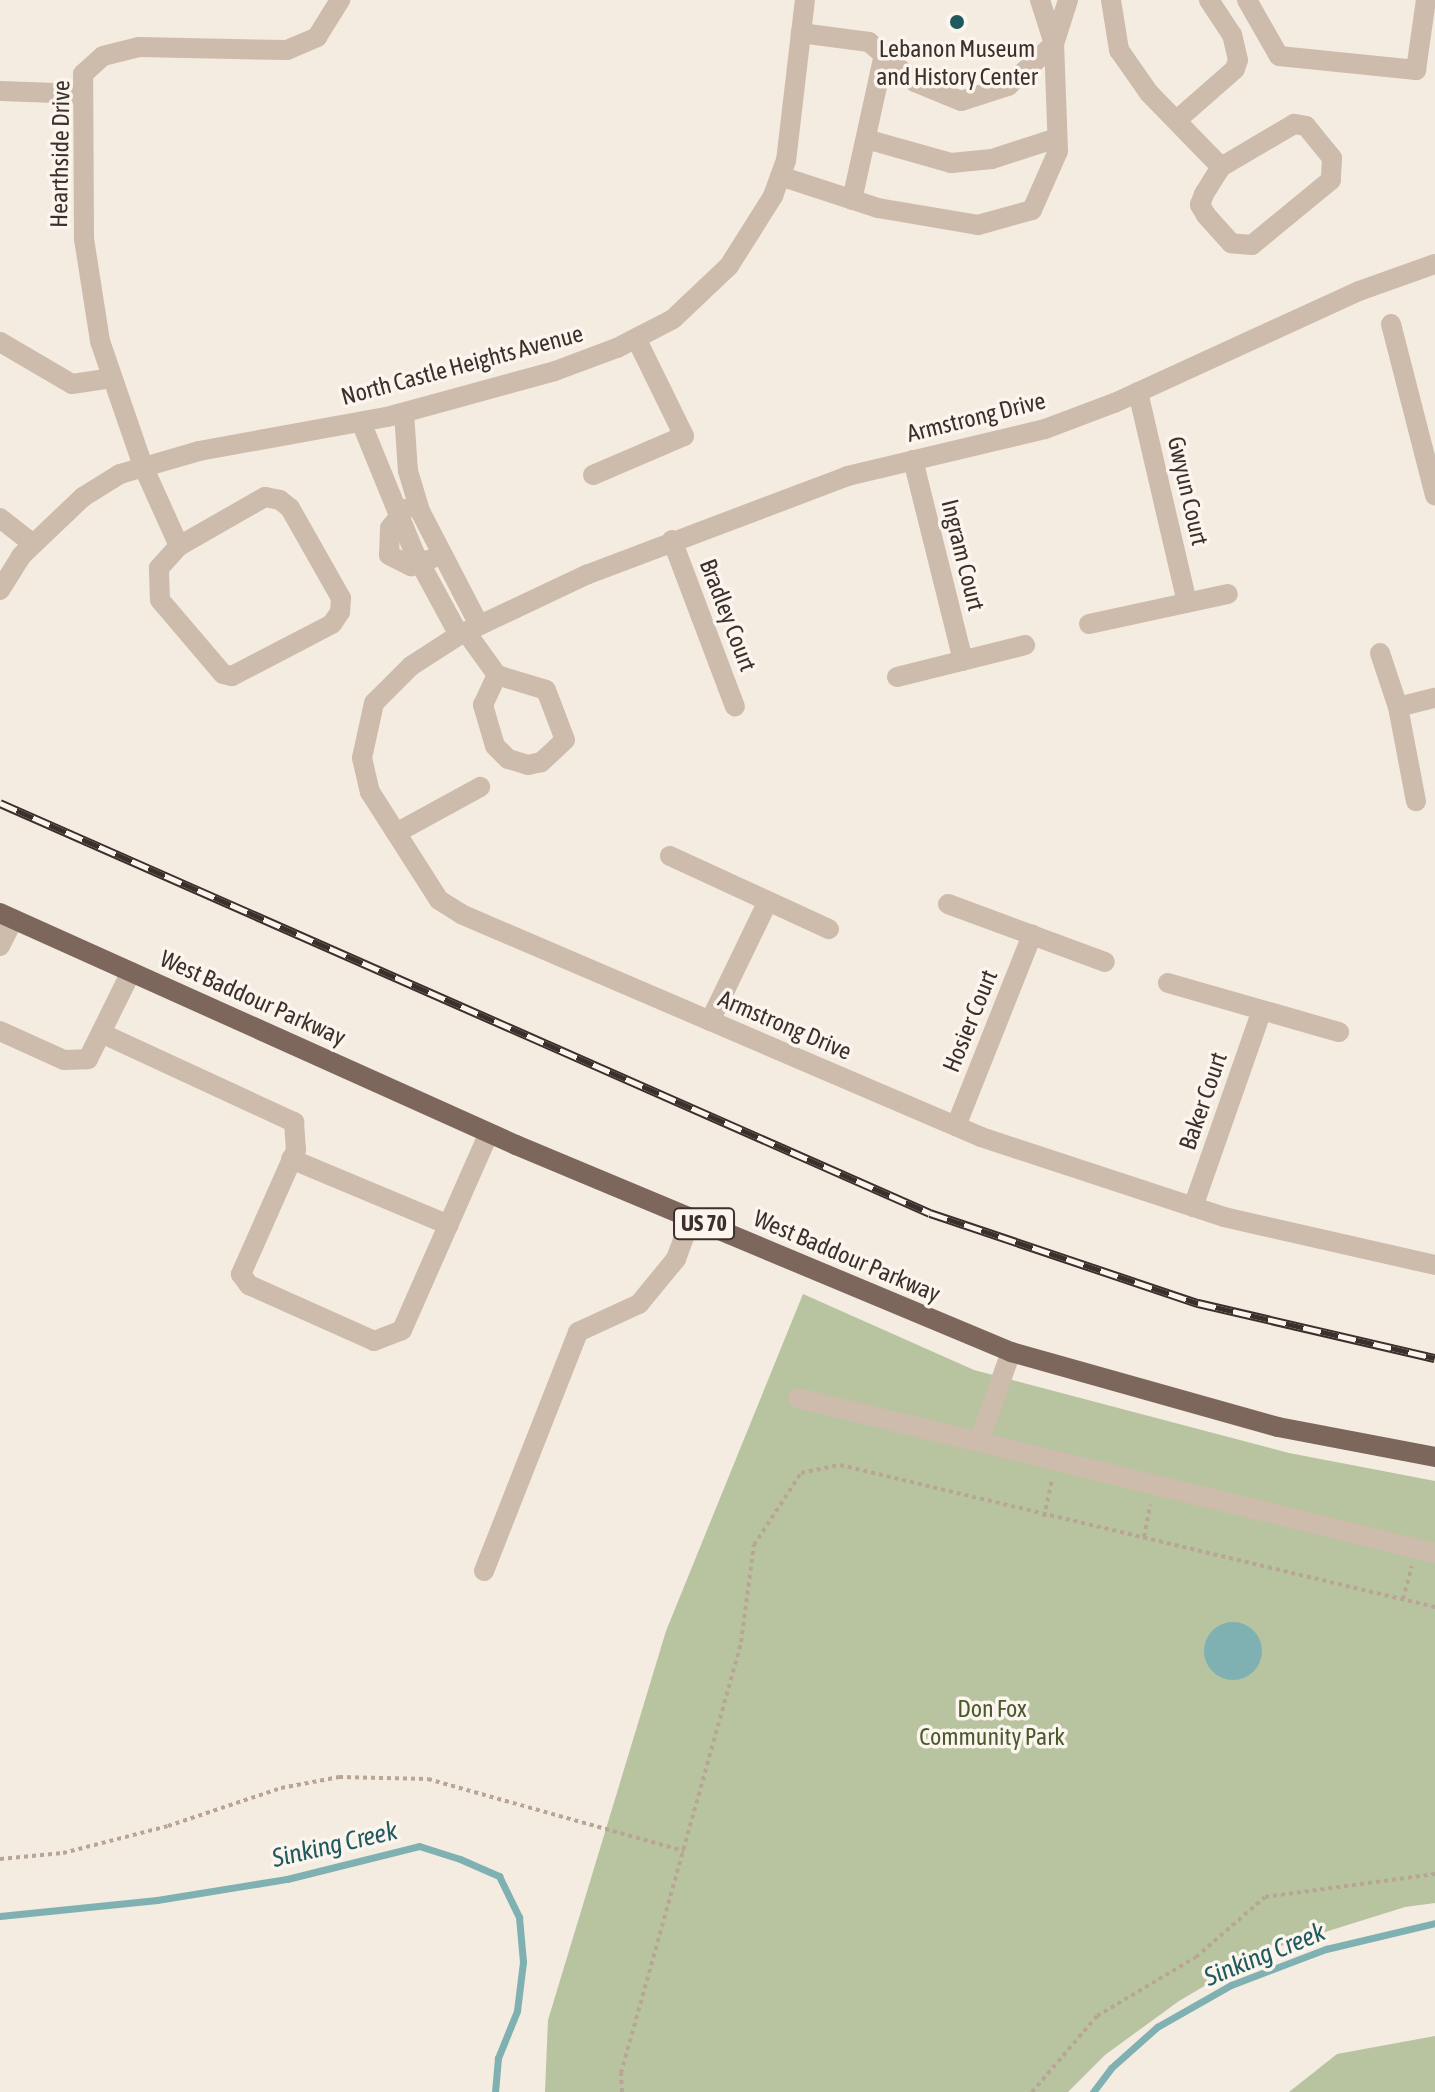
<!DOCTYPE html>
<style>
body{margin:0}
#map{position:relative;width:1435px;height:2092px;overflow:hidden;background:#f4ebe1;font-family:"Asap Condensed",sans-serif}
div>[style]{position:absolute}
.green>*{inset:0;background:#b8c4a0}
.water>*{inset:0;background:#7fb0b2}
.round{border-radius:50%}
.stream>*{height:7px;margin:-3.5px;padding:0 3.5px;transform-origin:3.5px;border-radius:3.5px;background:#7fb0b2}
.path>*{height:4px;margin-top:-2px;transform-origin:0;background:repeating-linear-gradient(90deg,#b9a596 0 4px,transparent 0 8px)}
.minor>*{height:20px;margin:-10px;padding:0 10px;transform-origin:10px;border-radius:10px;background:#cdbbac}
.major>*{height:20px;margin:-10px;padding:0 10px;transform-origin:10px;border-radius:10px;background:#7d675c}
.rail>*{height:9px;margin-top:-4.5px;transform-origin:0;background:repeating-linear-gradient(90deg,#fbf5ee 0 18px,#3b302b 0 36px);box-sizing:border-box;border-block:2px solid #3b302b}
.dots>*{width:22px;height:22px;translate:-50% -50%;box-sizing:border-box;border:4px solid #fbf5ee;border-radius:50%}
span{translate:-50% -50%;white-space:nowrap;text-align:center;line-height:1.15;-webkit-text-stroke:7px #fbf5ee;paint-order:stroke}
.shield-label span{padding:2px 6px;background:#fbf5ee;border:2px solid;border-radius:6px;-webkit-text-stroke-width:0}
.shield-label{font-size:22px;color:#3b302b;font-weight:700}
.poi-label{font-size:24px;color:#3b302b}
.street-label{font-size:24px;color:#3b302b}
.park-label{font-size:24px;color:#4a5a2e}
.water-label{font-size:26px;color:#1f5a5e;font-style:italic}
</style>
<div id="map">
<div class="green">
<i style="clip-path:polygon(803px 1294px,974px 1370px,1289px 1453px,1435px 1481px,1435px 1903px,1405px 1907px,1264px 1951px,1179px 2001px,1105px 2055px,1068px 2092px,545px 2092px,548px 2020px,666px 1631px)"></i>
<i style="clip-path:polygon(1435px 2036px,1435px 2092px,1289px 2092px,1337px 2054px)"></i>
</div>
<div class="water">
<i class="round" style="left:1204px;top:1622px;width:58px;height:58px"></i>
</div>
<div class="stream">
<i style="left:0;top:1916px;width:158px;rotate:-5.8deg"></i>
<i style="left:157px;top:1900px;width:132px;rotate:-9.2deg"></i>
<i style="left:287px;top:1879px;width:136px;rotate:-14deg"></i>
<i style="left:419px;top:1846px;width:43px;rotate:17.6deg"></i>
<i style="left:460px;top:1859px;width:43px;rotate:23.6deg"></i>
<i style="left:499px;top:1876px;width:46px;rotate:64deg"></i>
<i style="left:519px;top:1917px;width:45px;rotate:84.9deg"></i>
<i style="left:523px;top:1962px;width:49px;rotate:97deg"></i>
<i style="left:517px;top:2011px;width:51px;rotate:112deg"></i>
<i style="left:498px;top:2058px;width:34px;rotate:95deg"></i>
<i style="left:1093px;top:2092px;width:30px;rotate:-53deg"></i>
<i style="left:1111px;top:2068px;width:62px;rotate:-41.7deg"></i>
<i style="left:1157px;top:2027px;width:85px;rotate:-29.6deg"></i>
<i style="left:1231px;top:1985px;width:102px;rotate:-20.8deg"></i>
<i style="left:1326px;top:1949px;width:112px;rotate:-13.4deg"></i>
</div>
<div class="path">
<i style="left:1044px;top:1517px;width:38px;rotate:-78deg"></i>
<i style="left:1144px;top:1537px;width:33px;rotate:-79deg"></i>
<i style="left:1403px;top:1599px;width:34px;rotate:-75deg"></i>
<i style="left:0;top:1859px;width:63px;rotate:-5.4deg"></i>
<i style="left:63px;top:1853px;width:108px;rotate:-14.4deg"></i>
<i style="left:168px;top:1826px;width:119px;rotate:-18.6deg"></i>
<i style="left:281px;top:1788px;width:59px;rotate:-10.7deg"></i>
<i style="left:339px;top:1777px;width:89px;rotate:1.3deg"></i>
<i style="left:428px;top:1779px;width:266px;rotate:15.7deg"></i>
<i style="left:622px;top:2092px;width:19px;rotate:-93deg"></i>
<i style="left:621px;top:2073px;width:447px;rotate:-74.4deg"></i>
<i style="left:741px;top:1642px;width:98px;rotate:-82.4deg"></i>
<i style="left:754px;top:1545px;width:86px;rotate:-56.9deg"></i>
<i style="left:801px;top:1473px;width:40px;rotate:-12deg"></i>
<i style="left:840px;top:1465px;width:612px;rotate:13.42deg"></i>
<i style="left:1032px;top:2092px;width:100px;rotate:-49.5deg"></i>
<i style="left:1097px;top:2016px;width:115px;rotate:-30.8deg"></i>
<i style="left:1196px;top:1957px;width:91px;rotate:-41deg"></i>
<i style="left:1265px;top:1897px;width:172px;rotate:-7.7deg"></i>
</div>
<div class="minor">
<i style="left:1040px;top:0;width:46px;rotate:72.3deg"></i>
<i style="left:1111px;top:0;width:51px;rotate:80.9deg"></i>
<i style="left:1119px;top:50px;width:52px;rotate:55.1deg"></i>
<i style="left:1149px;top:93px;width:103px;rotate:45.8deg"></i>
<i style="left:1247px;top:0;width:64px;rotate:60.3deg"></i>
<i style="left:1279px;top:56px;width:138px;rotate:5.8deg"></i>
<i style="left:1416px;top:70px;width:71px;rotate:-81.9deg"></i>
<i style="left:1054px;top:44px;width:46px;rotate:-72.3deg"></i>
<i style="left:0;top:91px;width:83px;rotate:2.1deg"></i>
<i style="left:1177px;top:120px;width:77px;rotate:-41.3deg"></i>
<i style="left:1235px;top:69px;width:9px;rotate:-72deg"></i>
<i style="left:1238px;top:60px;width:26px;rotate:-103deg"></i>
<i style="left:1232px;top:35px;width:42px;rotate:-123.3deg"></i>
<i style="left:1294px;top:124px;width:12px;rotate:9deg"></i>
<i style="left:1306px;top:126px;width:41px;rotate:50.9deg"></i>
<i style="left:1332px;top:158px;width:22px;rotate:93deg"></i>
<i style="left:1331px;top:180px;width:102px;rotate:140.6deg"></i>
<i style="left:1252px;top:245px;width:21px;rotate:-175deg"></i>
<i style="left:1231px;top:243px;width:38px;rotate:-132deg"></i>
<i style="left:1206px;top:215px;width:12px;rotate:-121deg"></i>
<i style="left:1200px;top:205px;width:12px;rotate:-70deg"></i>
<i style="left:1204px;top:194px;width:32px;rotate:-58deg"></i>
<i style="left:1221px;top:167px;width:85px;rotate:-30.5deg"></i>
<i style="left:866px;top:139px;width:88px;rotate:15.8deg"></i>
<i style="left:951px;top:163px;width:41px;rotate:-5.6deg"></i>
<i style="left:992px;top:159px;width:68px;rotate:-17.9deg"></i>
<i style="left:780px;top:176px;width:103px;rotate:18.1deg"></i>
<i style="left:878px;top:208px;width:101px;rotate:9.6deg"></i>
<i style="left:978px;top:225px;width:56px;rotate:-15.5deg"></i>
<i style="left:1032px;top:210px;width:64px;rotate:-66.2deg"></i>
<i style="left:1058px;top:151px;width:107px;rotate:-92.1deg"></i>
<i style="left:1054px;top:44px;width:62px;rotate:137.6deg"></i>
<i style="left:1008px;top:86px;width:49px;rotate:162.3deg"></i>
<i style="left:961px;top:101px;width:50px;rotate:-157.6deg"></i>
<i style="left:915px;top:82px;width:61px;rotate:-139deg"></i>
<i style="left:869px;top:42px;width:69px;rotate:-172.5deg"></i>
<i style="left:852px;top:200px;width:148px;rotate:-77.6deg"></i>
<i style="left:1435px;top:264px;width:81px;rotate:160.4deg"></i>
<i style="left:1359px;top:291px;width:269px;rotate:155.4deg"></i>
<i style="left:1114px;top:403px;width:74px;rotate:159.4deg"></i>
<i style="left:1045px;top:429px;width:203px;rotate:166.6deg"></i>
<i style="left:848px;top:476px;width:278px;rotate:159.3deg"></i>
<i style="left:588px;top:574px;width:143px;rotate:154.7deg"></i>
<i style="left:459px;top:635px;width:57px;rotate:147.1deg"></i>
<i style="left:411px;top:666px;width:52px;rotate:135deg"></i>
<i style="left:374px;top:703px;width:56px;rotate:102.3deg"></i>
<i style="left:362px;top:758px;width:35px;rotate:77deg"></i>
<i style="left:370px;top:792px;width:128px;rotate:57.4deg"></i>
<i style="left:439px;top:900px;width:26px;rotate:32deg"></i>
<i style="left:461px;top:914px;width:566px;rotate:23.21deg"></i>
<i style="left:981px;top:1137px;width:256px;rotate:18.2deg"></i>
<i style="left:1224px;top:1217px;width:216px;rotate:12.8deg"></i>
<i style="left:1391px;top:324px;width:177px;rotate:75.6deg"></i>
<i style="left:0;top:342px;width:83px;rotate:30.3deg"></i>
<i style="left:72px;top:384px;width:40px;rotate:-8.5deg"></i>
<i style="left:1138px;top:392px;width:216px;rotate:76.9deg"></i>
<i style="left:404px;top:413px;width:58px;rotate:86.1deg"></i>
<i style="left:408px;top:471px;width:42px;rotate:73.3deg"></i>
<i style="left:420px;top:511px;width:128px;rotate:62.6deg"></i>
<i style="left:361px;top:422px;width:140px;rotate:67.8deg"></i>
<i style="left:414px;top:552px;width:94px;rotate:61.5deg"></i>
<i style="left:913px;top:460px;width:207px;rotate:76deg"></i>
<i style="left:593px;top:475px;width:99px;rotate:-23.2deg"></i>
<i style="left:684px;top:436px;width:109px;rotate:-116.1deg"></i>
<i style="left:405px;top:509px;width:24px;rotate:128deg"></i>
<i style="left:390px;top:528px;width:27px;rotate:92deg"></i>
<i style="left:389px;top:555px;width:25px;rotate:27deg"></i>
<i style="left:411px;top:566px;width:21px;rotate:-19deg"></i>
<i style="left:0;top:518px;width:42px;rotate:38.2deg"></i>
<i style="left:672px;top:540px;width:178px;rotate:69.3deg"></i>
<i style="left:179px;top:546px;width:99px;rotate:-29.7deg"></i>
<i style="left:265px;top:497px;width:15px;rotate:11deg"></i>
<i style="left:280px;top:500px;width:13px;rotate:39deg"></i>
<i style="left:290px;top:508px;width:103px;rotate:60.5deg"></i>
<i style="left:341px;top:598px;width:14px;rotate:94deg"></i>
<i style="left:340px;top:612px;width:14px;rotate:124deg"></i>
<i style="left:332px;top:624px;width:113px;rotate:152.5deg"></i>
<i style="left:232px;top:676px;width:9px;rotate:-167deg"></i>
<i style="left:223px;top:674px;width:97px;rotate:-130.4deg"></i>
<i style="left:160px;top:600px;width:32px;rotate:-92deg"></i>
<i style="left:159px;top:568px;width:30px;rotate:-48deg"></i>
<i style="left:179px;top:546px;width:88px;rotate:-114.2deg"></i>
<i style="left:143px;top:466px;width:132px;rotate:-109deg"></i>
<i style="left:100px;top:341px;width:103px;rotate:-98.9deg"></i>
<i style="left:84px;top:239px;width:165px;rotate:-90.3deg"></i>
<i style="left:83px;top:74px;width:27px;rotate:-42deg"></i>
<i style="left:103px;top:56px;width:37px;rotate:-14deg"></i>
<i style="left:139px;top:47px;width:148px;rotate:1.2deg"></i>
<i style="left:287px;top:50px;width:33px;rotate:-23deg"></i>
<i style="left:317px;top:37px;width:44px;rotate:-58.1deg"></i>
<i style="left:0;top:590px;width:40px;rotate:-58deg"></i>
<i style="left:21px;top:556px;width:86px;rotate:-43.6deg"></i>
<i style="left:83px;top:497px;width:44px;rotate:-31.9deg"></i>
<i style="left:120px;top:474px;width:82px;rotate:-16.2deg"></i>
<i style="left:199px;top:451px;width:191px;rotate:-10.3deg"></i>
<i style="left:387px;top:417px;width:174px;rotate:-15.3deg"></i>
<i style="left:555px;top:371px;width:66px;rotate:-20.4deg"></i>
<i style="left:617px;top:348px;width:63px;rotate:-27.4deg"></i>
<i style="left:673px;top:319px;width:77px;rotate:-43.4deg"></i>
<i style="left:729px;top:266px;width:83px;rotate:-57.8deg"></i>
<i style="left:773px;top:196px;width:37px;rotate:-70deg"></i>
<i style="left:786px;top:161px;width:162px;rotate:-83.3deg"></i>
<i style="left:1089px;top:624px;width:142px;rotate:-12.2deg"></i>
<i style="left:466px;top:632px;width:53px;rotate:54.2deg"></i>
<i style="left:497px;top:675px;width:51px;rotate:17deg"></i>
<i style="left:546px;top:690px;width:53px;rotate:69.2deg"></i>
<i style="left:565px;top:740px;width:33px;rotate:137deg"></i>
<i style="left:541px;top:762px;width:13px;rotate:167deg"></i>
<i style="left:528px;top:765px;width:21px;rotate:-163deg"></i>
<i style="left:508px;top:759px;width:18px;rotate:-135deg"></i>
<i style="left:495px;top:746px;width:43px;rotate:-106.3deg"></i>
<i style="left:483px;top:705px;width:33px;rotate:-65deg"></i>
<i style="left:1380px;top:653px;width:57px;rotate:71.6deg"></i>
<i style="left:1398px;top:707px;width:96px;rotate:79.2deg"></i>
<i style="left:897px;top:677px;width:132px;rotate:-14deg"></i>
<i style="left:1398px;top:707px;width:38px;rotate:-14deg"></i>
<i style="left:396px;top:833px;width:96px;rotate:-28.7deg"></i>
<i style="left:670px;top:856px;width:175px;rotate:24.7deg"></i>
<i style="left:948px;top:904px;width:167px;rotate:20.3deg"></i>
<i style="left:0;top:946px;width:30px;rotate:-63deg"></i>
<i style="left:1168px;top:983px;width:178px;rotate:16deg"></i>
<i style="left:710px;top:1021px;width:131px;rotate:-64.2deg"></i>
<i style="left:0;top:1031px;width:70px;rotate:24.4deg"></i>
<i style="left:64px;top:1060px;width:24px;rotate:-2deg"></i>
<i style="left:88px;top:1059px;width:97px;rotate:-63.7deg"></i>
<i style="left:101px;top:1033px;width:213px;rotate:24.8deg"></i>
<i style="left:294px;top:1122px;width:28px;rotate:86deg"></i>
<i style="left:296px;top:1150px;width:136px;rotate:113.9deg"></i>
<i style="left:241px;top:1274px;width:14px;rotate:54deg"></i>
<i style="left:249px;top:1285px;width:137px;rotate:24.1deg"></i>
<i style="left:374px;top:1341px;width:30px;rotate:-21deg"></i>
<i style="left:402px;top:1330px;width:215px;rotate:-66.2deg"></i>
<i style="left:956px;top:1126px;width:206px;rotate:-68.3deg"></i>
<i style="left:291px;top:1159px;width:171px;rotate:22.7deg"></i>
<i style="left:1193px;top:1207px;width:206px;rotate:-70.7deg"></i>
<i style="left:798px;top:1398px;width:656px;rotate:13.68deg"></i>
<i style="left:980px;top:1439px;width:92px;rotate:-70.4deg"></i>
<i style="left:484px;top:1571px;width:257px;rotate:-68.5deg"></i>
<i style="left:578px;top:1332px;width:67px;rotate:-24.7deg"></i>
<i style="left:639px;top:1304px;width:58px;rotate:-50.6deg"></i>
<i style="left:676px;top:1259px;width:44px;rotate:-69.9deg"></i>
</div>
<div class="major">
<i style="left:0;top:913px;width:566px;rotate:24.21deg"></i>
<i style="left:516px;top:1145px;width:537px;rotate:22.69deg"></i>
<i style="left:1011px;top:1352px;width:277px;rotate:15.7deg"></i>
<i style="left:1278px;top:1427px;width:160px;rotate:10.8deg"></i>
</div>
<div class="rail">
<i style="left:0;top:803px;width:1016px;rotate:23.79deg"></i>
<i style="left:930px;top:1213px;width:283px;rotate:18.6deg"></i>
<i style="left:1198px;top:1303px;width:243px;rotate:13.1deg"></i>
</div>
<div class="dots">
<i style="left:957px;top:22px;background:#1f5a5e"></i>
</div>
<div class="shield-label">
<span style="left:704px;top:1224px">US 70</span>
</div>
<div class="poi-label">
<span style="left:957px;top:63px">Lebanon Museum<br>and History Center</span>
</div>
<div class="street-label">
<span style="left:60px;top:154px;rotate:-89deg">Hearthside Drive</span>
<span style="left:462px;top:365px;rotate:-15deg">North Castle Heights Avenue</span>
<span style="left:976px;top:417px;rotate:-14deg">Armstrong Drive</span>
<span style="left:1188px;top:491px;rotate:77deg">Gwyun Court</span>
<span style="left:963px;top:555px;rotate:76deg">Ingram Court</span>
<span style="left:728px;top:615px;rotate:69deg">Bradley Court</span>
<span style="left:253px;top:998px;rotate:24deg">West Baddour Parkway</span>
<span style="left:970px;top:1021px;rotate:-68deg">Hosier Court</span>
<span style="left:785px;top:1025px;rotate:23deg">Armstrong Drive</span>
<span style="left:1203px;top:1101px;rotate:-71deg">Baker Court</span>
<span style="left:847px;top:1256px;rotate:23deg">West Baddour Parkway</span>
</div>
<div class="park-label">
<span style="left:992px;top:1723px">Don Fox<br>Community Park</span>
</div>
<div class="water-label">
<span style="left:335px;top:1845px;rotate:-13deg">Sinking Creek</span>
<span style="left:1265px;top:1955px;rotate:-22deg">Sinking Creek</span>
</div>
</div>
